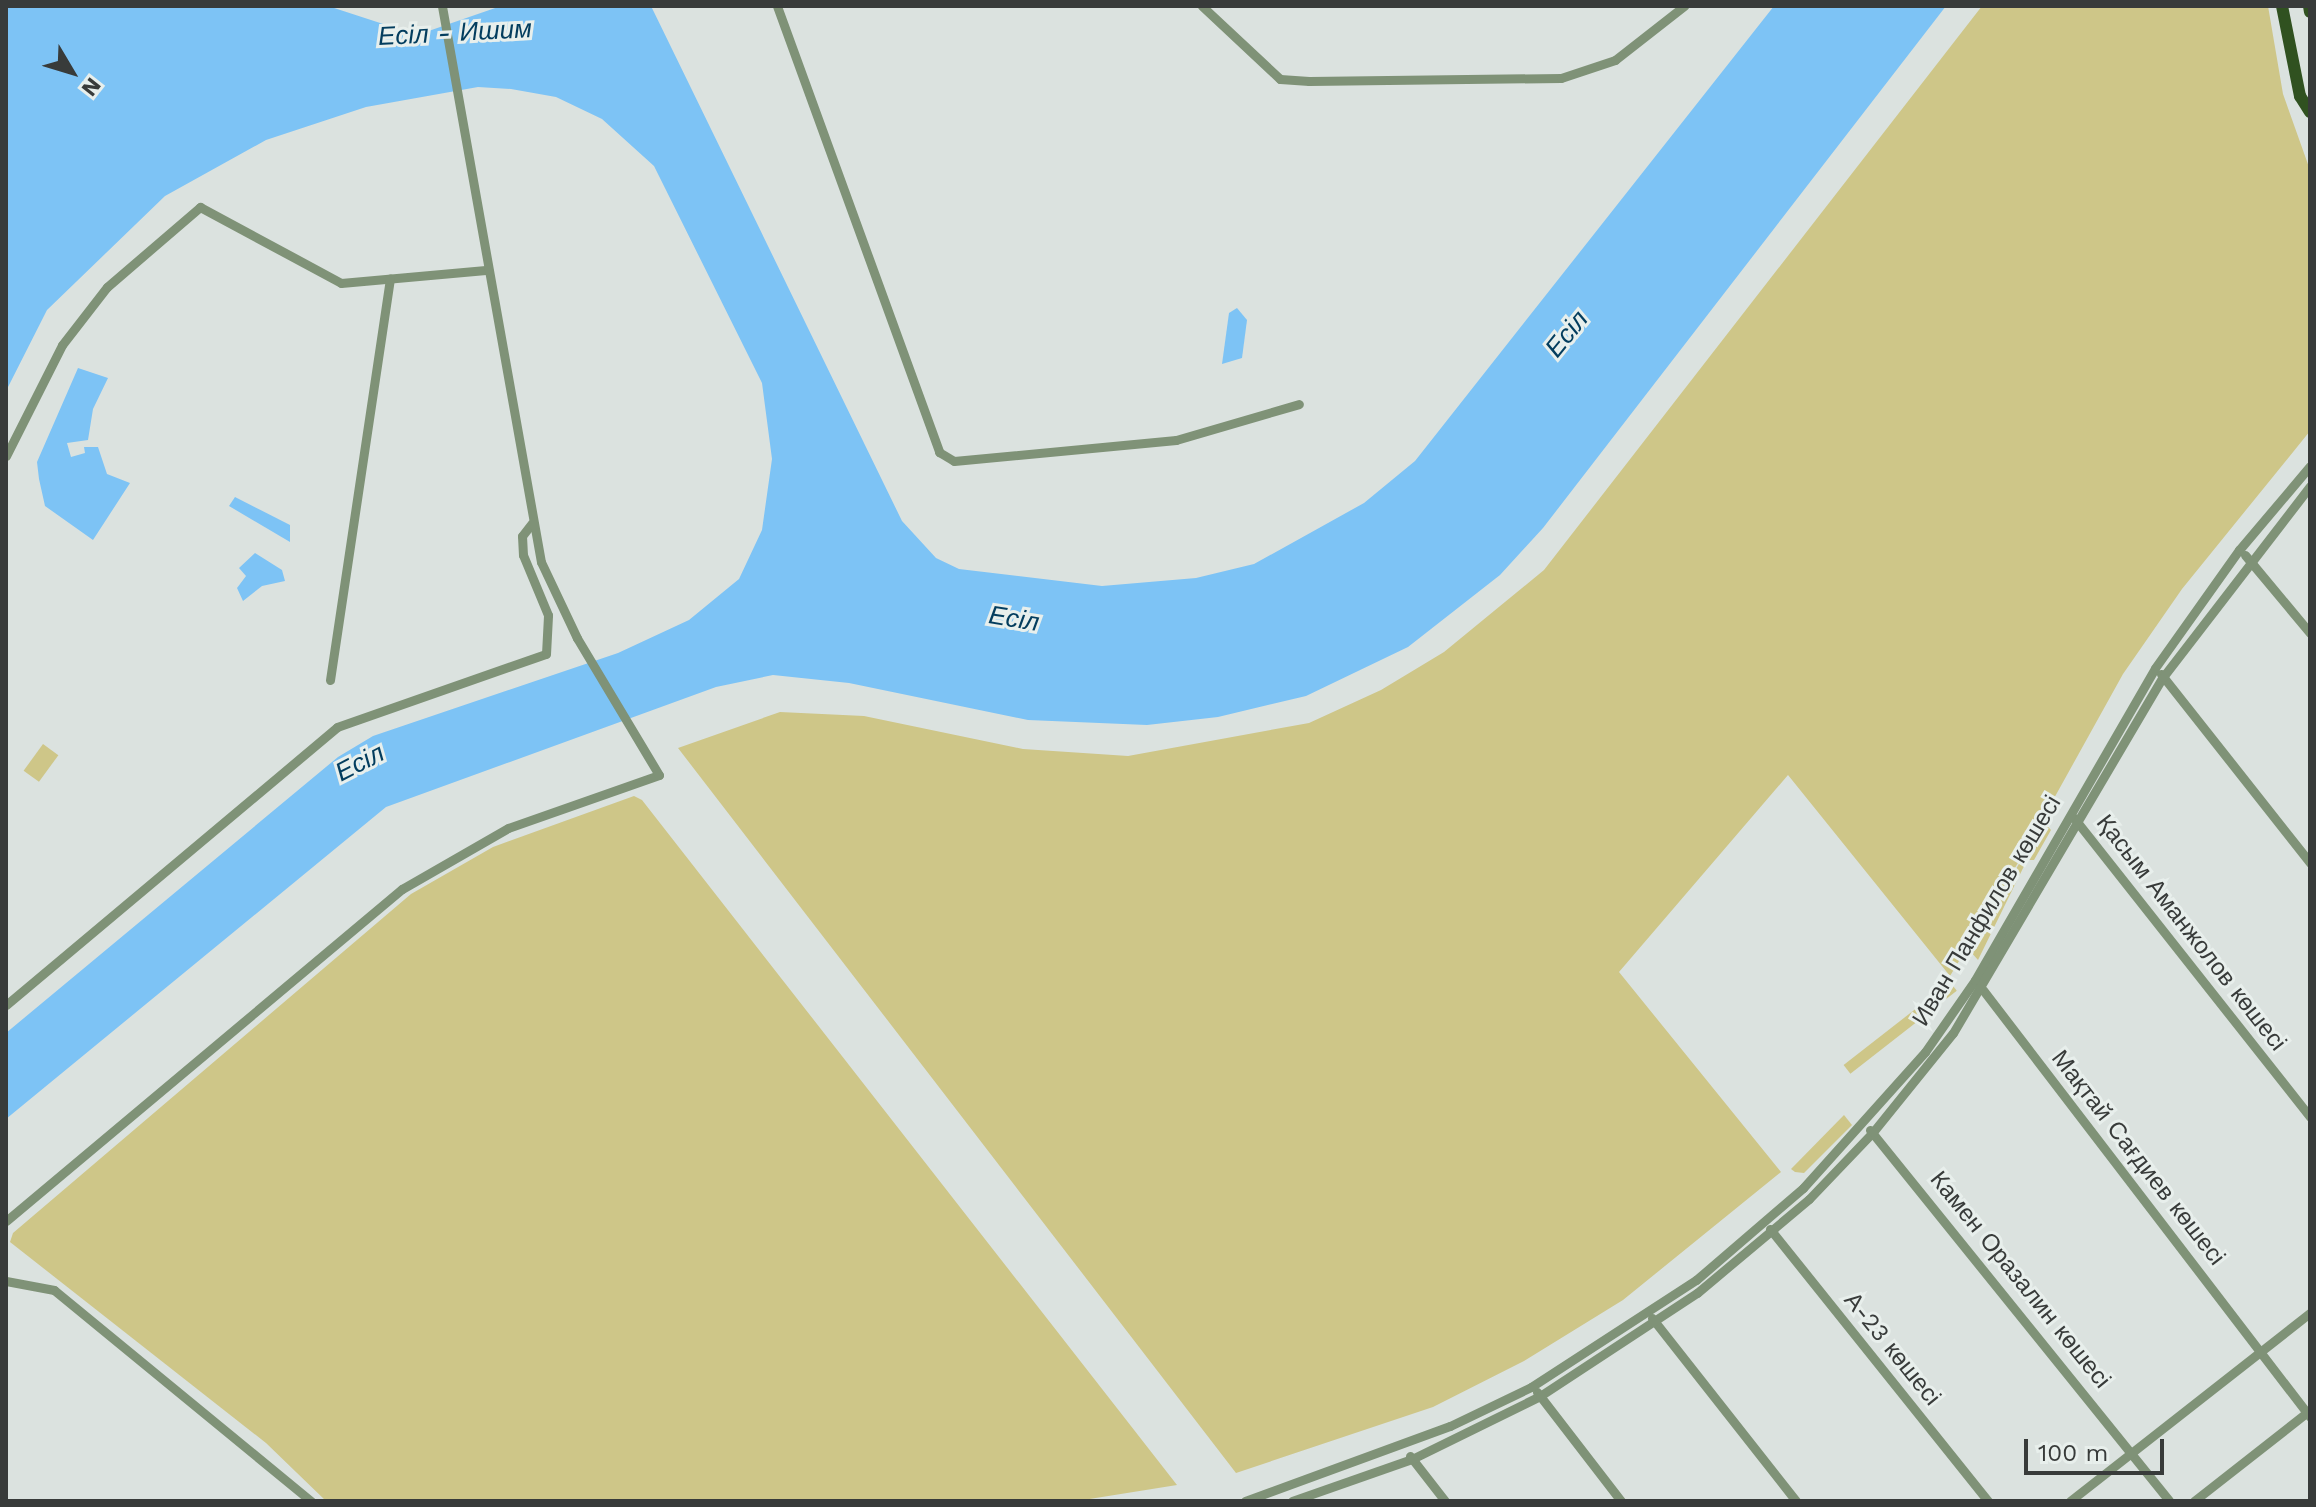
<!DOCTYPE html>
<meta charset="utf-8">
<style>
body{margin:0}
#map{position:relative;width:2316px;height:1507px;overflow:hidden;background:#dbe2df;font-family:"Work Sans",sans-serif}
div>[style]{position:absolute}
.green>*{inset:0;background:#cec688;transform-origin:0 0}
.water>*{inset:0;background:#7dc3f5}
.minor>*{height:9px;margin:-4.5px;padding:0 4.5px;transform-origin:4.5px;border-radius:4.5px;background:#7f9277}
.major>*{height:12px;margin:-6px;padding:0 6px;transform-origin:6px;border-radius:6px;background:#305120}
span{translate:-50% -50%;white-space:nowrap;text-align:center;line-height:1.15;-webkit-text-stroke:6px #e8efec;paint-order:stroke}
.street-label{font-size:24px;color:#383b3a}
.water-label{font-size:26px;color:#033d5e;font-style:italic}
.frame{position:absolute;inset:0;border:8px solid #383b3a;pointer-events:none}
.north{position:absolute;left:32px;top:32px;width:80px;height:80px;-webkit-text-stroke:6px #e8efec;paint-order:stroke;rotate:128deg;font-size:22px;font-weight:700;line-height:32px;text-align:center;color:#383b3a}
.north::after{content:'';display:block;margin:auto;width:28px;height:36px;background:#383b3a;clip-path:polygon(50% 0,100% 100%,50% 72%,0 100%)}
.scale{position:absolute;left:2024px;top:1439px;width:140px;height:36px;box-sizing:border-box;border:4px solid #383b3a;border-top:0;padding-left:10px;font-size:24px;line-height:28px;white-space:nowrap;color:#383b3a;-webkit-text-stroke:6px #e8efec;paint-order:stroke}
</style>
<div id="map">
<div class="green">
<i style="clip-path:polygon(1982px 6px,2268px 6px,2283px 94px,2310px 170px,2310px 431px,2182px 589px,2123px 674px,2042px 820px,2051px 830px,2034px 860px,2027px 860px,1978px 960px,1970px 951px,2039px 828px,1950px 976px,1788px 775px,1619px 972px,1781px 1172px,1623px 1300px,1524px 1361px,1433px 1407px,1236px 1473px,678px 748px,780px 712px,864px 716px,1023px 749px,1128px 756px,1309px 723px,1381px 690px,1444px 652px,1544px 570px)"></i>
<i style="left:43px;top:744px;width:19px;height:33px;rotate:36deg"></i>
<i style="clip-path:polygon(634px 796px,642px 800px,1177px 1485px,1077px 1501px,326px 1501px,266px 1443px,10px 1242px,13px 1233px,411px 894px,493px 847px)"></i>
<i style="left:1950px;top:982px;width:11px;height:135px;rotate:52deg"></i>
<i style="clip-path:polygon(1844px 1115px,1852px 1125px,1804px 1173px,1795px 1172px,1791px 1169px)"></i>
</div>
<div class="water">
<i style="clip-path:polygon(6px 6px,328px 6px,417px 35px,501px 6px,651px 6px,902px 521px,936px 558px,959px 569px,1102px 586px,1196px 578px,1254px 564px,1364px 503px,1415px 461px,1774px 6px,1946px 6px,1543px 528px,1500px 575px,1408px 647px,1306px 696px,1218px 717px,1147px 725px,1028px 720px,849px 683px,773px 675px,716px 687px,386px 807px,6px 1119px,6px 1033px,338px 757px,373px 736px,618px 653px,689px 620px,739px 579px,762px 530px,772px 459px,762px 383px,654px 166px,602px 119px,556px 97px,511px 89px,478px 87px,366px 107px,266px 140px,165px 196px,47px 310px,6px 391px)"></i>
<i style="clip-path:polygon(1237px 308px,1247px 320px,1242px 358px,1222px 364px,1229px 313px)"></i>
<i style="clip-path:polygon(78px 368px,108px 378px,93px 409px,88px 440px,67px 443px,71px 457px,85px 453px,84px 447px,98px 447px,107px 474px,130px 483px,93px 540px,45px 506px,39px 479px,37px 462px)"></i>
<i style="clip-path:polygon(235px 497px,290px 525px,290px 542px,229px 506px)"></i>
<i style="clip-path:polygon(255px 553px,282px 570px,285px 581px,262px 586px,243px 601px,237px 588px,246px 576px,239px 568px)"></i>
</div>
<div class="minor">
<i style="left:777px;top:6px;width:475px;rotate:70deg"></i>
<i style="left:939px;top:452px;width:17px;rotate:31deg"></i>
<i style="left:954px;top:461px;width:223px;rotate:-5.4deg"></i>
<i style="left:1176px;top:440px;width:128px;rotate:-16.3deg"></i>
<i style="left:1202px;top:6px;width:107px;rotate:43.1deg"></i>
<i style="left:1280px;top:79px;width:29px;rotate:4deg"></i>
<i style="left:1309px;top:81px;width:252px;rotate:-0.7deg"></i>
<i style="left:1561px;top:78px;width:57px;rotate:-18.4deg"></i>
<i style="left:1615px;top:60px;width:88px;rotate:-38deg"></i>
<i style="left:6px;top:456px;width:124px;rotate:-63.2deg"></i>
<i style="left:62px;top:345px;width:73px;rotate:-52.2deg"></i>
<i style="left:107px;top:287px;width:123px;rotate:-40.7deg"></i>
<i style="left:200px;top:207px;width:160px;rotate:28.3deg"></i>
<i style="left:341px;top:283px;width:148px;rotate:-5.1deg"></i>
<i style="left:2245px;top:555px;width:102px;rotate:50.2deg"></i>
<i style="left:2161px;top:674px;width:241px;rotate:51.7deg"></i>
<i style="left:330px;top:680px;width:406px;rotate:-81.5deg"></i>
<i style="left:2074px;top:818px;width:381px;rotate:51.7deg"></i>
<i style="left:1983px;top:990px;width:538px;rotate:52.55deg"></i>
<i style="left:6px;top:1005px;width:432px;rotate:-40deg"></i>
<i style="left:337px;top:727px;width:221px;rotate:-19.3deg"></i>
<i style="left:546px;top:654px;width:39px;rotate:-87deg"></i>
<i style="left:548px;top:615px;width:65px;rotate:-112.6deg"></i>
<i style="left:523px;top:555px;width:19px;rotate:-93deg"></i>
<i style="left:522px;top:536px;width:16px;rotate:-52deg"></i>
<i style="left:1870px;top:1130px;width:476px;rotate:51.1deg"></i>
<i style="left:6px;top:1221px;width:517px;rotate:-39.98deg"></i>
<i style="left:402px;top:889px;width:122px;rotate:-29.9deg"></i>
<i style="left:508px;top:828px;width:160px;rotate:-19.3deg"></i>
<i style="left:659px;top:775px;width:160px;rotate:-120.9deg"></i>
<i style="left:577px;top:638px;width:84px;rotate:-115.3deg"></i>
<i style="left:541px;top:562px;width:565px;rotate:-100.1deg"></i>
<i style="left:1770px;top:1229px;width:349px;rotate:51.3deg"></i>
<i style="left:6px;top:1281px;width:49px;rotate:10.6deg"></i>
<i style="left:54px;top:1290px;width:333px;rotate:39.4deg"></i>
<i style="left:1652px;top:1318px;width:233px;rotate:51.8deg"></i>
<i style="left:1537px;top:1392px;width:138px;rotate:52.4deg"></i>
<i style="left:1410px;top:1456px;width:57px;rotate:52.1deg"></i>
<i style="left:1245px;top:1501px;width:218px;rotate:-20.1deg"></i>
<i style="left:1450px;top:1426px;width:90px;rotate:-25.7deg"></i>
<i style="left:1531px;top:1387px;width:197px;rotate:-33deg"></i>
<i style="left:1696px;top:1280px;width:141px;rotate:-40.7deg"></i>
<i style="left:1803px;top:1188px;width:183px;rotate:-48.1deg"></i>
<i style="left:1925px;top:1052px;width:88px;rotate:-55.2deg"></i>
<i style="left:1975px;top:980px;width:360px;rotate:-60deg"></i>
<i style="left:2155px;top:668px;width:145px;rotate:-54.6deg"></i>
<i style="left:2239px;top:550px;width:110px;rotate:-49.8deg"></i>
<i style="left:1292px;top:1501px;width:127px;rotate:-19.3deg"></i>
<i style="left:1412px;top:1459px;width:143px;rotate:-26.2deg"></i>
<i style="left:1540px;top:1396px;width:188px;rotate:-33.3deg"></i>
<i style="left:1697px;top:1293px;width:146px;rotate:-40deg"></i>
<i style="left:1809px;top:1199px;width:93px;rotate:-46.3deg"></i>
<i style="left:1873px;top:1132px;width:127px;rotate:-51.1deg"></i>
<i style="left:1953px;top:1033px;width:413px;rotate:-59.5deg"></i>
<i style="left:2163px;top:677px;width:241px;rotate:-52.4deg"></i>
<i style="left:2070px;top:1501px;width:305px;rotate:-38.1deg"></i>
<i style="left:2194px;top:1501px;width:147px;rotate:-38.1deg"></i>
</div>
<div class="major">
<i style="left:2282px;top:6px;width:92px;rotate:78.7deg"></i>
<i style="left:2300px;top:96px;width:19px;rotate:58deg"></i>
<i style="left:2309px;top:6px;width:6px;rotate:81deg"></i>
</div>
<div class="street-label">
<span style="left:1987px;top:911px;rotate:-59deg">Иван Панфилов көшесі</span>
<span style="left:2191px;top:933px;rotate:52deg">Қасым Аманжолов көшесі</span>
<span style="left:2138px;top:1158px;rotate:52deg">Мақтай Сағдиев көшесі</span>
<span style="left:2020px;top:1280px;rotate:51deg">Камен Оразалин көшесі</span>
<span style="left:1892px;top:1349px;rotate:51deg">А-23 көшесі</span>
</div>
<div class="water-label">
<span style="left:455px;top:33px;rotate:-3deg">Есіл - Ишим</span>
<span style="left:1567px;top:334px;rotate:-51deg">Есіл</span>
<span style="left:1014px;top:619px;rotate:9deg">Есіл</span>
<span style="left:360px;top:763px;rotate:-27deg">Есіл</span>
</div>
<div class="frame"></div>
<div class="north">N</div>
<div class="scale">100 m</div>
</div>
